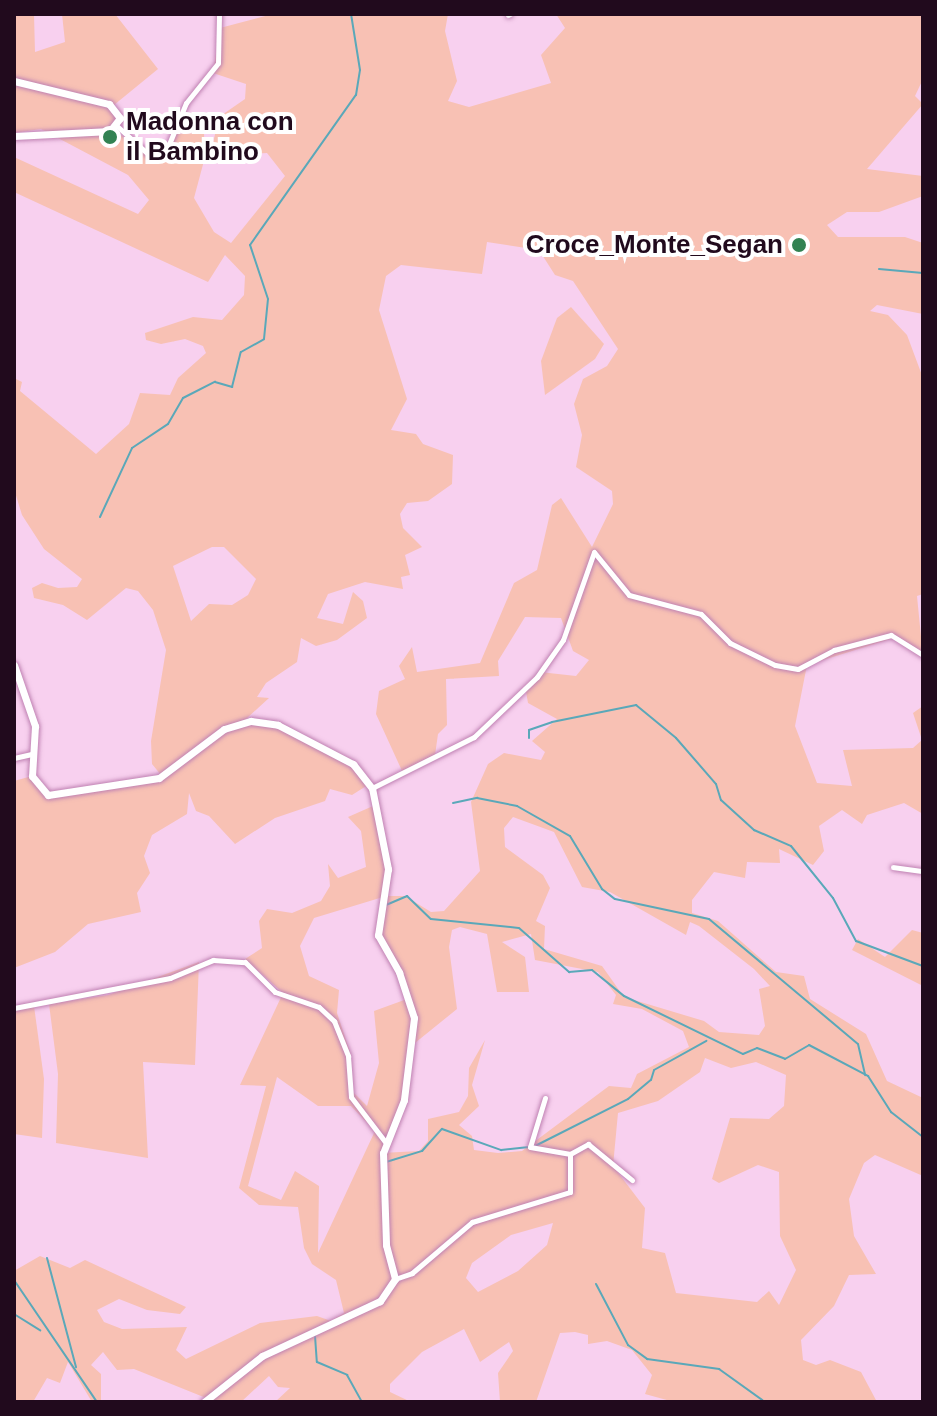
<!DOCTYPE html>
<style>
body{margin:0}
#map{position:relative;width:937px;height:1416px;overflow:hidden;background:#f8d0ef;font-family:Helvetica,sans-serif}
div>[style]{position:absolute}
.green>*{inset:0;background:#f8c1b4}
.stream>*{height:2px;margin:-1px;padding:0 1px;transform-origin:1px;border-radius:1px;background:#5aa8b9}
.roads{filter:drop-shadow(0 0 2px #bf81b2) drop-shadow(0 0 2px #bf81b2)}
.street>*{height:5px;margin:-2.5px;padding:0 2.5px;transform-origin:2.5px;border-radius:2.5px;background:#fff}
.secondary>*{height:7px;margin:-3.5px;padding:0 3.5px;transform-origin:3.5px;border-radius:3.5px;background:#fff}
.dots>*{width:22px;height:22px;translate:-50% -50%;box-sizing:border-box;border:4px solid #fff;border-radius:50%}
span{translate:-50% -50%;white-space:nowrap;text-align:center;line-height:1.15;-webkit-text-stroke:8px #fff;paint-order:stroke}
.poi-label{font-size:26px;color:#210a1d;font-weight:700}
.left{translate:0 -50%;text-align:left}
.right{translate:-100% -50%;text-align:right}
.frame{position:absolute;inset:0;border:16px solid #210a1d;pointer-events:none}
</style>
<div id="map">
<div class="green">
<i style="clip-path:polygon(evenodd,14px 14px,34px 14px,35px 52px,65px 42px,62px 14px,115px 14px,158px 69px,114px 105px,116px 122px,108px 128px,159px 156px,173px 134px,204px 133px,205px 157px,194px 198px,214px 232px,231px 243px,285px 176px,267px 153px,210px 156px,219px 117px,245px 99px,246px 84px,213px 73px,220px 28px,273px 14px,448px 14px,445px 31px,457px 81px,448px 101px,469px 107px,551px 83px,541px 55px,565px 28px,556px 14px,923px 14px,923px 79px,915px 96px,923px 104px,867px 169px,923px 176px,923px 196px,879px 212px,847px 212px,827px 225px,838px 237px,905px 237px,923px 243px,923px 314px,877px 305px,870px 311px,888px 315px,907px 335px,923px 378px,923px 594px,917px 596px,923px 657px,897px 637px,807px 665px,795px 726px,817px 783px,852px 786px,843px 750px,913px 748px,922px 740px,913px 713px,923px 706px,923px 814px,904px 803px,867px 815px,862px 824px,842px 810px,819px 826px,824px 851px,813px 865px,779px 849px,780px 863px,747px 862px,745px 878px,714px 872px,692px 900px,692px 913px,718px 921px,776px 972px,804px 976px,810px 999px,866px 1034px,887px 1081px,923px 1098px,923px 1176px,875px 1155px,864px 1163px,849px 1199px,854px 1236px,876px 1274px,849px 1275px,834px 1306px,801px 1340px,803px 1360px,816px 1365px,830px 1360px,861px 1372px,877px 1402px,674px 1402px,645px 1394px,652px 1375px,632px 1350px,607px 1341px,588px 1344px,588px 1335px,575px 1332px,560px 1333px,536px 1402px,500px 1402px,498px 1373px,513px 1351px,509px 1342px,480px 1362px,464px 1329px,422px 1352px,390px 1384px,390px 1392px,411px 1402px,275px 1402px,290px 1388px,278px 1387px,269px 1376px,241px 1402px,216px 1402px,134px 1369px,117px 1370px,103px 1352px,91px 1365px,101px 1374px,101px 1402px,92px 1402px,68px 1362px,60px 1383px,47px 1378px,33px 1402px,14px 1402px,14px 1271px,40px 1256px,70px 1268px,85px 1260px,186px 1307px,180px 1314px,147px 1310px,119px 1299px,97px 1310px,104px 1322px,122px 1329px,187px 1327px,176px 1350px,186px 1359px,260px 1323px,317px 1316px,331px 1321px,344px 1313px,336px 1280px,312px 1264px,304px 1248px,298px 1207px,259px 1205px,239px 1188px,266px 1086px,240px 1085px,283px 993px,245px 959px,262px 948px,259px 921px,267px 909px,292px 913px,321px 901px,330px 886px,328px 864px,338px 878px,366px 867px,361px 831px,348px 817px,373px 806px,387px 864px,384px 896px,405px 896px,431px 912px,444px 911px,480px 871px,471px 802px,488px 764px,504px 753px,541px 760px,545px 752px,532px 741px,557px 719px,528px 703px,525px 686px,540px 672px,576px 676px,589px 660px,573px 651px,561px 618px,525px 617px,498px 661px,499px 676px,446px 679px,447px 725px,438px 734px,435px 755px,403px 773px,376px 714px,379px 691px,405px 679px,399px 666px,412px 647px,417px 672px,480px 663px,514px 583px,537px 570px,552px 505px,561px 498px,592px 547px,613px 504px,612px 491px,576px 467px,582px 435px,574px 404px,583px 379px,607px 366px,618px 349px,573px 281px,555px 275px,539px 250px,487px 242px,482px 274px,401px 265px,386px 276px,379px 310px,407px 399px,391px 430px,416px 434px,423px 444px,453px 455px,452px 484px,428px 501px,407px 503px,400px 514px,403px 528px,422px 547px,405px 555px,410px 575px,401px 577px,403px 589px,365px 582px,328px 594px,317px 618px,343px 624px,353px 592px,363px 601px,367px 618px,337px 640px,316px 646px,301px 638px,297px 662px,266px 683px,257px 697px,269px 698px,246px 719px,274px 723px,339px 755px,371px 783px,352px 795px,330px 789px,325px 801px,275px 818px,235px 844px,209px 816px,196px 811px,189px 793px,187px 814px,152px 835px,144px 856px,150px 873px,137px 893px,141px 912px,88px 924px,55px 952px,14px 968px,14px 781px,32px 776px,55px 797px,161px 775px,152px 764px,151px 741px,166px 650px,153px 610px,138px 591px,126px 588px,87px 620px,63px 605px,34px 598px,32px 588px,42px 583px,58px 588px,77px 587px,82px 579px,44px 549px,22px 515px,14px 489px,14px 378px,22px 382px,20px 391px,96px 454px,129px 424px,140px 393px,170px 395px,178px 378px,206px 353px,203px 346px,185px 339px,161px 344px,146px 340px,145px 333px,193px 317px,222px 320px,244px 295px,245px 276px,225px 255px,208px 282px,14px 192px,14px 157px,138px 214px,149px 200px,128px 175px,41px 129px,14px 133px,14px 14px,212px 547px,224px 547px,256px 579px,248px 595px,232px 605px,209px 604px,191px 621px,173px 566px,212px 547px,14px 14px,513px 817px,554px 832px,582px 887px,610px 892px,686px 935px,690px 922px,699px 926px,754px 969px,770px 986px,759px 989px,765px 1026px,759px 1035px,719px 1032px,704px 1021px,624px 997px,602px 966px,544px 949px,545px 926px,536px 921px,550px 888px,543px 875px,505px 847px,504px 828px,513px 817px,14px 14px,383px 897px,377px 935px,399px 970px,407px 999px,374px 1011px,379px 1063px,367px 1106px,353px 1092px,350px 1052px,337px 1013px,339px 990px,309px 976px,300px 946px,314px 918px,383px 897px,14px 14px,460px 927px,487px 934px,497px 992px,529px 992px,525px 957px,502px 942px,531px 934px,535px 960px,598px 972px,616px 995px,613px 1004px,642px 1009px,683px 1031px,689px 1047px,637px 1074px,631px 1088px,609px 1086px,522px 1151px,498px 1153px,474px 1150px,472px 1136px,459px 1125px,479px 1106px,472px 1085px,485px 1040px,469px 1068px,468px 1096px,459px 1112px,428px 1119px,428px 1141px,419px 1151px,382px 1153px,401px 1105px,410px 1047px,457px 1009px,449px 947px,452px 930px,460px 927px,14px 14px,705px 1058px,731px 1068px,756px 1062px,786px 1075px,784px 1106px,769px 1119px,730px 1118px,712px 1179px,719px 1183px,758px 1165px,779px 1172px,780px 1236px,796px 1270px,779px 1305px,769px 1291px,757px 1302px,676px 1293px,665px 1253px,642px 1248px,645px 1208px,613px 1166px,618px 1113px,658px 1101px,700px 1072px,705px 1058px,14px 14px,277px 1077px,318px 1106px,351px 1106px,375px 1131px,318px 1253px,319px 1186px,295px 1171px,281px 1200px,248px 1186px,277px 1077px,14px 14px,553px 1223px,547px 1245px,518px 1271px,478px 1292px,466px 1278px,472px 1263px,511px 1235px,553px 1223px)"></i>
<i style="clip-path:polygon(571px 307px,604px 344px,595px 359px,545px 395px,541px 361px,557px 318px)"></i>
<i style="clip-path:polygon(912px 930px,923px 933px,923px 986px,852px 950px,858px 939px,885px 957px)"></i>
<i style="clip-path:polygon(199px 962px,195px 1065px,143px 1062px,148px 1158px,56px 1143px,58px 1074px,49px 1004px,108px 995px)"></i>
<i style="clip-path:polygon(34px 1006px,44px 1079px,42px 1138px,14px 1134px,14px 1010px)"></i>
</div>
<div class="stream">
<i style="left:879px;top:269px;width:44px;rotate:5.2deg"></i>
<i style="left:100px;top:517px;width:76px;rotate:-65.1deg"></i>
<i style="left:132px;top:448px;width:43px;rotate:-33.7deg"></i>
<i style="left:168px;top:424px;width:30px;rotate:-60deg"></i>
<i style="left:183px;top:398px;width:36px;rotate:-27deg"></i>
<i style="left:215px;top:382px;width:18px;rotate:16deg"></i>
<i style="left:232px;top:387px;width:36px;rotate:-76deg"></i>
<i style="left:241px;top:352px;width:26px;rotate:-29deg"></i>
<i style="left:264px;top:339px;width:40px;rotate:-84.3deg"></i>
<i style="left:268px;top:299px;width:57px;rotate:-108.4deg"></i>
<i style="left:250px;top:245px;width:184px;rotate:-54.8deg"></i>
<i style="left:356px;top:95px;width:25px;rotate:-81deg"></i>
<i style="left:360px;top:70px;width:57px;rotate:-99.1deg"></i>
<i style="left:529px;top:738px;width:8px;rotate:-90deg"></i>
<i style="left:529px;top:730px;width:24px;rotate:-19deg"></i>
<i style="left:552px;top:722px;width:86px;rotate:-11.4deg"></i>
<i style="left:636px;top:705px;width:52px;rotate:39.5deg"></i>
<i style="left:676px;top:738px;width:61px;rotate:49deg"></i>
<i style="left:716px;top:784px;width:17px;rotate:73deg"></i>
<i style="left:721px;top:800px;width:45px;rotate:42.3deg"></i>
<i style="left:754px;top:830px;width:40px;rotate:23.4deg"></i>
<i style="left:791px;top:846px;width:67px;rotate:51.1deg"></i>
<i style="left:833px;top:898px;width:49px;rotate:61.9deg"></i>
<i style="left:856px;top:941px;width:72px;rotate:20.5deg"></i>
<i style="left:453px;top:803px;width:25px;rotate:-12deg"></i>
<i style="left:477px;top:798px;width:41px;rotate:11.3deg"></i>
<i style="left:517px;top:806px;width:61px;rotate:29.5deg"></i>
<i style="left:570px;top:836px;width:62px;rotate:58.9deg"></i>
<i style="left:602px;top:889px;width:16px;rotate:38deg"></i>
<i style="left:615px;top:899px;width:96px;rotate:12deg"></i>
<i style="left:709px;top:919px;width:194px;rotate:40deg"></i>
<i style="left:858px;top:1044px;width:32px;rotate:77deg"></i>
<i style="left:386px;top:905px;width:23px;rotate:-23deg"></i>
<i style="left:407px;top:896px;width:33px;rotate:44deg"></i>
<i style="left:431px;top:919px;width:88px;rotate:5.8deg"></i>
<i style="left:519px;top:928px;width:67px;rotate:41.3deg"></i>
<i style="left:569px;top:972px;width:23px;rotate:-5deg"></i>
<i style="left:592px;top:970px;width:41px;rotate:39.1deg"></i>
<i style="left:624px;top:996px;width:132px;rotate:26deg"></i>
<i style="left:743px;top:1054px;width:15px;rotate:-23deg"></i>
<i style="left:757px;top:1048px;width:30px;rotate:21deg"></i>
<i style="left:785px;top:1059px;width:28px;rotate:-30deg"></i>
<i style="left:809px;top:1045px;width:67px;rotate:27.7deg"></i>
<i style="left:868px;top:1076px;width:43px;rotate:57.4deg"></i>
<i style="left:891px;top:1112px;width:41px;rotate:38deg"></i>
<i style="left:535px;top:1146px;width:104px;rotate:-26.8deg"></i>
<i style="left:628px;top:1099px;width:30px;rotate:-40deg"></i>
<i style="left:651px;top:1080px;width:10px;rotate:-73deg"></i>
<i style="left:654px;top:1070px;width:60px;rotate:-29.1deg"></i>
<i style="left:386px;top:1162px;width:38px;rotate:-17deg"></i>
<i style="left:422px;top:1151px;width:30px;rotate:-48deg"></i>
<i style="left:442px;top:1129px;width:63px;rotate:19.6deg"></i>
<i style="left:501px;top:1150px;width:28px;rotate:-6deg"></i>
<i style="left:47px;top:1258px;width:113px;rotate:75.1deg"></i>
<i style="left:14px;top:1280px;width:148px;rotate:55.8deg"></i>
<i style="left:596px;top:1284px;width:69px;rotate:62.3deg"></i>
<i style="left:628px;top:1345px;width:24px;rotate:36deg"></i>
<i style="left:647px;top:1359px;width:73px;rotate:7.9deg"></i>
<i style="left:719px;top:1369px;width:57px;rotate:35.7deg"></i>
<i style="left:14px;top:1314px;width:31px;rotate:32deg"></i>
<i style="left:315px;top:1336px;width:26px;rotate:86deg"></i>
<i style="left:317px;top:1362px;width:33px;rotate:23deg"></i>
<i style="left:347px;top:1375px;width:31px;rotate:61deg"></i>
</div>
<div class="roads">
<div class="street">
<i style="left:508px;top:15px;width:2px;rotate:-27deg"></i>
<i style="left:117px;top:126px;width:42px;rotate:42.1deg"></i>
<i style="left:148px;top:154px;width:20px;rotate:-15deg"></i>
<i style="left:167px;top:149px;width:50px;rotate:-67.6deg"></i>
<i style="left:186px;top:103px;width:51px;rotate:-51.3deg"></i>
<i style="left:218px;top:63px;width:49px;rotate:-88.8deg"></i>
<i style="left:14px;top:758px;width:18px;rotate:-13deg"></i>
<i style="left:372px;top:788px;width:114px;rotate:-26.6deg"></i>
<i style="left:474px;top:737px;width:87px;rotate:-43.6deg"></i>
<i style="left:537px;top:677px;width:45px;rotate:-54.9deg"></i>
<i style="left:563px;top:640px;width:93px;rotate:-70.6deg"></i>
<i style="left:594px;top:552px;width:55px;rotate:50.9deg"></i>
<i style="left:629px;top:595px;width:74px;rotate:14.8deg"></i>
<i style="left:701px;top:614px;width:41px;rotate:45deg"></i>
<i style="left:730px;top:643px;width:50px;rotate:26.1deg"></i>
<i style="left:775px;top:665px;width:23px;rotate:10deg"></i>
<i style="left:798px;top:669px;width:41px;rotate:-27.8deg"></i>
<i style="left:834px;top:650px;width:59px;rotate:-14.7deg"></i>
<i style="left:891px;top:635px;width:38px;rotate:32deg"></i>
<i style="left:893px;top:867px;width:30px;rotate:8deg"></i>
<i style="left:14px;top:1008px;width:159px;rotate:-10.9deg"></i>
<i style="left:170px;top:978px;width:47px;rotate:-22.7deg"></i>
<i style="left:213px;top:960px;width:32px;rotate:4deg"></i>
<i style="left:245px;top:962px;width:42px;rotate:45deg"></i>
<i style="left:275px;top:992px;width:46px;rotate:18.8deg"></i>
<i style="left:319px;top:1007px;width:21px;rotate:43deg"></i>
<i style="left:334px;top:1021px;width:38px;rotate:68deg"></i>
<i style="left:348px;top:1056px;width:41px;rotate:85.8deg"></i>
<i style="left:351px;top:1097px;width:58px;rotate:52.7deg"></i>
<i style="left:545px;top:1098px;width:51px;rotate:107deg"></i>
<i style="left:530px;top:1147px;width:41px;rotate:9.9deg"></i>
<i style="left:570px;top:1154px;width:21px;rotate:-29deg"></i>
<i style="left:588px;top:1144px;width:57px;rotate:39.3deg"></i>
<i style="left:395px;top:1279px;width:18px;rotate:-19deg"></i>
<i style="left:412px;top:1273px;width:79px;rotate:-40.4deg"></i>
<i style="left:472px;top:1222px;width:102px;rotate:-17deg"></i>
<i style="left:570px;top:1192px;width:38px;rotate:-90deg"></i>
</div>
<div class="secondary">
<i style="left:14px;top:81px;width:98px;rotate:13.6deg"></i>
<i style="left:109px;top:104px;width:18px;rotate:52deg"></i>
<i style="left:120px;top:118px;width:16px;rotate:128deg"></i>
<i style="left:110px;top:131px;width:96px;rotate:177deg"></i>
<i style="left:14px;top:665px;width:65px;rotate:71deg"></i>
<i style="left:35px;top:726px;width:50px;rotate:93.4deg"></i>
<i style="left:32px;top:776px;width:25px;rotate:50deg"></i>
<i style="left:48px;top:795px;width:112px;rotate:-8.7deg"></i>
<i style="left:159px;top:778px;width:81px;rotate:-37deg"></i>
<i style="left:224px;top:729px;width:28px;rotate:-17deg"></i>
<i style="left:251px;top:721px;width:27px;rotate:8deg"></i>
<i style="left:278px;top:725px;width:85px;rotate:27.5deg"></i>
<i style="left:353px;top:764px;width:31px;rotate:52deg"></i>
<i style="left:372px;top:788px;width:83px;rotate:78.8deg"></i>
<i style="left:388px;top:869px;width:67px;rotate:98.6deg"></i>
<i style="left:378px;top:935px;width:43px;rotate:60.4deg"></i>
<i style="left:399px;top:972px;width:48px;rotate:71.9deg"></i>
<i style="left:414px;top:1018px;width:83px;rotate:97deg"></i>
<i style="left:404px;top:1100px;width:57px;rotate:111.6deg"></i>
<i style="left:383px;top:1153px;width:92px;rotate:88.1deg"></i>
<i style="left:386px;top:1245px;width:35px;rotate:75deg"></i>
<i style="left:395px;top:1279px;width:27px;rotate:124deg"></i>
<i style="left:380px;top:1301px;width:130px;rotate:155deg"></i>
<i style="left:262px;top:1356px;width:74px;rotate:141.6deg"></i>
</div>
</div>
<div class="dots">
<i style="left:110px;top:137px;background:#328252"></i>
<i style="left:799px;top:245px;background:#328252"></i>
</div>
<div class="poi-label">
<span class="left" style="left:126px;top:137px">Madonna con<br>il Bambino</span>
<span class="right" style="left:783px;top:245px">Croce_Monte_Segan</span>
</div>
<div class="frame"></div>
</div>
